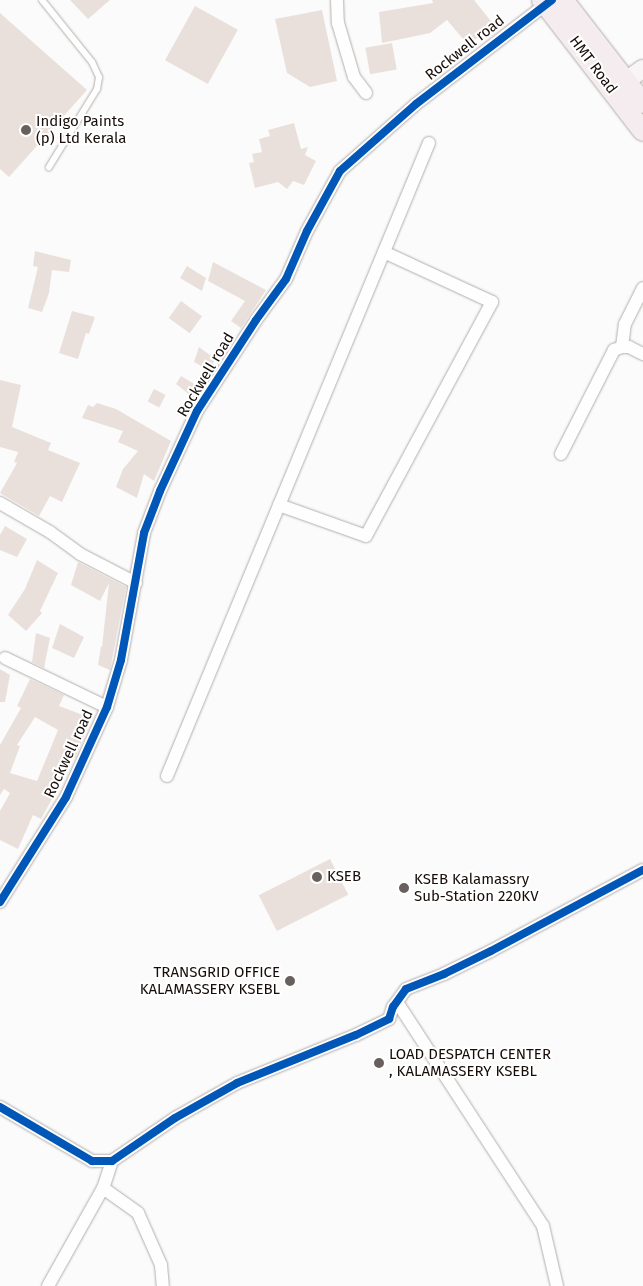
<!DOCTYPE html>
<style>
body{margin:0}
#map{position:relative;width:643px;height:1286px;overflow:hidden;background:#fbfbfb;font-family:"Fira Sans",sans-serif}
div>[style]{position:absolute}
.building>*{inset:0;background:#eae0db;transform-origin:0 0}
.roads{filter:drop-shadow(0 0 1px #b3aeab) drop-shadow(0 0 1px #b3aeab)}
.lane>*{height:6px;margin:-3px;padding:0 3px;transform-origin:3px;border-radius:3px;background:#fefefe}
.street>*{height:12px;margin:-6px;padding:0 6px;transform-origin:6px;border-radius:6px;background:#fefefe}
.secondary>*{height:18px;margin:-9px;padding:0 9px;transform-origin:9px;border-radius:9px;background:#f9f5f7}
.primary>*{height:20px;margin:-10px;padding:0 10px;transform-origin:10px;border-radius:10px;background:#f4ecee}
.cycleway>*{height:8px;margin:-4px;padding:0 4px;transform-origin:4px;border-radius:4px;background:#0057b8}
.dots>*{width:14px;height:14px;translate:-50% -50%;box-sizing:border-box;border:2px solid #fff;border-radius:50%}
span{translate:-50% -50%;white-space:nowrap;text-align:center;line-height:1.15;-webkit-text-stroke:4px #fff;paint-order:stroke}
.street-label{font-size:15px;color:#170d09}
.poi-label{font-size:15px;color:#170d09}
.left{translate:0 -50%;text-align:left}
.right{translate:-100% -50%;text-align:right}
</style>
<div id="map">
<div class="building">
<i style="clip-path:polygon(70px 0,110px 0,88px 19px)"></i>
<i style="clip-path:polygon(432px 0,474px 0,494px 25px,468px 45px,447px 20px,430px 33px,382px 43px,379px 12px,433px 3px)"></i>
<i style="left:195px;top:6px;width:49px;height:62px;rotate:29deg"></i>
<i style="clip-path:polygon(322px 10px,337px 81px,310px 87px,287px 73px,275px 19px)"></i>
<i style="clip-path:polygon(0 13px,87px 90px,9px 177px,0 169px)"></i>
<i style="left:392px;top:43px;width:27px;height:27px;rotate:80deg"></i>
<i style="clip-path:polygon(294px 123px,301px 149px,308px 147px,305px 155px,316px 161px,304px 185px,293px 181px,287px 189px,278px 182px,255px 188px,249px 163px,254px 162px,252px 154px,262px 152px,259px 139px,270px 136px,268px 130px)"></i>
<i style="clip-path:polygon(35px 251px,71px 260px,69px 272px,52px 270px,49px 293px,42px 312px,28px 308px,38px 267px,33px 266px)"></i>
<i style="clip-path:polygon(213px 262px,266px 290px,241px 328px,231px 321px,245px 301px,208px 281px)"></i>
<i style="clip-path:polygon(187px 266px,206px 278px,202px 291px,180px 278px)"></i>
<i style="left:181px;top:301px;width:26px;height:21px;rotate:36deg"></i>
<i style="clip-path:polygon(72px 311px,95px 317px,89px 334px,86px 333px,78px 359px,59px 353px)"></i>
<i style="clip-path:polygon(199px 347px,215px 359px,210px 371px,194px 362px)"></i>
<i style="clip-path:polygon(181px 376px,201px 388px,195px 399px,176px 384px)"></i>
<i style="clip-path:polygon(0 380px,21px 385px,12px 427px,51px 443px,48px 450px,80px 463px,62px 502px,50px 496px,39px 516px,0 493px,17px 463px,14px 462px,18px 452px,0 447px)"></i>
<i style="left:154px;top:389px;width:13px;height:14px;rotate:27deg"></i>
<i style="clip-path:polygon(97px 403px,116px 409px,171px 441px,154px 481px,144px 474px,137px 498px,116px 487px,123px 469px,138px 451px,118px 442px,123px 431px,82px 418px,88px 405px,93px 407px)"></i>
<i style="clip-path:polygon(5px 526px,27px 539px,17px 557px,0 550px,0 535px)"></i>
<i style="clip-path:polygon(37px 560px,58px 573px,40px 611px,42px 613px,26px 631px,8px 615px,25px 589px)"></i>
<i style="clip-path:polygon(78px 562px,126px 587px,110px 670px,98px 665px,101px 646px,102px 647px,109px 583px,100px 601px,71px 585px)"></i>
<i style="clip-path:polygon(60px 624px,84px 637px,74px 658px,52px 648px)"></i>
<i style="clip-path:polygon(36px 633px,50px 638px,44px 668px,32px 662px)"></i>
<i style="clip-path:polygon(0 669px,10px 675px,5px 702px,0 702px)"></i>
<i style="clip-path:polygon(evenodd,30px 679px,64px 695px,59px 706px,91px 718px,75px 758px,70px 756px,58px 788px,41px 819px,33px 815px,18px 849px,0 840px,0 811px,10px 793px,4px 789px,0 795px,0 745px,21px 708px,17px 706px,30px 679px,35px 717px,58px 730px,37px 781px,10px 773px,20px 746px,17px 745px,35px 717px)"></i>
<i style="left:330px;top:859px;width:40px;height:80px;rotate:63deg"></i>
</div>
<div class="roads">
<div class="lane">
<i style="left:42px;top:0;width:80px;rotate:51.1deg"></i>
<i style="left:92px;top:62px;width:17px;rotate:65deg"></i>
<i style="left:99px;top:77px;width:12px;rotate:99deg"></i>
<i style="left:97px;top:89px;width:92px;rotate:121.6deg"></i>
</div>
<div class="street">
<i style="left:337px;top:0;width:23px;rotate:88deg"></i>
<i style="left:338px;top:23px;width:56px;rotate:73.5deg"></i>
<i style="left:354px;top:77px;width:20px;rotate:53deg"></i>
<i style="left:622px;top:347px;width:23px;rotate:-83deg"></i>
<i style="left:625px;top:324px;width:40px;rotate:-63.4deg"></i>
<i style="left:561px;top:454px;width:117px;rotate:-63deg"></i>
<i style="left:614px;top:350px;width:9px;rotate:-21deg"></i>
<i style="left:622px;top:347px;width:7px"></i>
<i style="left:629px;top:347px;width:16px;rotate:27deg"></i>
<i style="left:0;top:503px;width:58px;rotate:30.1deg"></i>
<i style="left:50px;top:532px;width:37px;rotate:36deg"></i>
<i style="left:80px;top:554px;width:63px;rotate:27.4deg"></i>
<i style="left:279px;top:505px;width:92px;rotate:19.6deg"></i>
<i style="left:366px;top:536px;width:266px;rotate:-61.7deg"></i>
<i style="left:492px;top:302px;width:119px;rotate:-155.2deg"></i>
<i style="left:5px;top:658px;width:113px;rotate:25.7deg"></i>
<i style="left:167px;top:776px;width:685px;rotate:-67.52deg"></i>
<i style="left:0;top:902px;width:124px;rotate:-57.8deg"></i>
<i style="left:66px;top:797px;width:99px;rotate:-65.5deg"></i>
<i style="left:107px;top:707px;width:49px;rotate:-73.4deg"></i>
<i style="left:121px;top:660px;width:129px;rotate:-79.7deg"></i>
<i style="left:144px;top:533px;width:45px;rotate:-69.1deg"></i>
<i style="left:160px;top:491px;width:88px;rotate:-65.2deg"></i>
<i style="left:197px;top:411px;width:108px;rotate:-57deg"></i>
<i style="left:256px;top:320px;width:51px;rotate:-53.8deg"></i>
<i style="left:286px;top:279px;width:52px;rotate:-66.4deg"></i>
<i style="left:307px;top:231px;width:68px;rotate:-61.2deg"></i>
<i style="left:340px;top:171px;width:101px;rotate:-41.4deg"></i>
<i style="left:416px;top:104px;width:169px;rotate:-37.5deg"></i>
<i style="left:397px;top:1002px;width:267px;rotate:56.9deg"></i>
<i style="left:543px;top:1226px;width:62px;rotate:76.9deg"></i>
<i style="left:0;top:1107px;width:107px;rotate:30.4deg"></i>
<i style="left:92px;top:1161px;width:20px"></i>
<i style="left:112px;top:1161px;width:76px;rotate:-34.3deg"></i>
<i style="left:175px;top:1118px;width:71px;rotate:-29.4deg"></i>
<i style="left:237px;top:1083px;width:128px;rotate:-22deg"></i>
<i style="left:356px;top:1035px;width:37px;rotate:-26deg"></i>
<i style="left:389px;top:1019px;width:13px;rotate:-72deg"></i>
<i style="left:393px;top:1007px;width:22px;rotate:-54deg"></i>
<i style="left:406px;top:989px;width:41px;rotate:-21.5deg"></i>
<i style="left:444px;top:974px;width:52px;rotate:-26.1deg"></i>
<i style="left:491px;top:951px;width:172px;rotate:-28.1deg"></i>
<i style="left:112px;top:1161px;width:28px;rotate:108deg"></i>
<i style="left:103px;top:1188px;width:43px;rotate:35.5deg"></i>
<i style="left:138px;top:1213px;width:57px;rotate:66.1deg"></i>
<i style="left:161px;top:1265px;width:21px;rotate:85deg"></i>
<i style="left:48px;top:1286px;width:112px;rotate:-60.7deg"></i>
</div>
<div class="secondary">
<i style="left:615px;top:89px;width:34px;rotate:-36deg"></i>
</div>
<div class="primary">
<i style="left:542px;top:0;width:165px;rotate:52.4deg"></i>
<i style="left:563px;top:0;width:130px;rotate:52.2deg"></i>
</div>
</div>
<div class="cycleway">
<i style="left:0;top:902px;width:124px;rotate:-57.8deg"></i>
<i style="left:66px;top:797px;width:99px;rotate:-65.5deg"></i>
<i style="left:107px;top:707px;width:49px;rotate:-73.4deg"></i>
<i style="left:121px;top:660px;width:129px;rotate:-79.7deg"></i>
<i style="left:144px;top:533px;width:45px;rotate:-69.1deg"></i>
<i style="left:160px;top:491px;width:88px;rotate:-65.2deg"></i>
<i style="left:197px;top:411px;width:108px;rotate:-57deg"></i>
<i style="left:256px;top:320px;width:51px;rotate:-53.8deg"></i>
<i style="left:286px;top:279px;width:52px;rotate:-66.4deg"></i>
<i style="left:307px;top:231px;width:68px;rotate:-61.2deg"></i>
<i style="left:340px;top:171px;width:101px;rotate:-41.4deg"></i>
<i style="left:416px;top:104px;width:171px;rotate:-37.4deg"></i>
<i style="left:0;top:1107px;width:107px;rotate:30.4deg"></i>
<i style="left:92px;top:1161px;width:20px"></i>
<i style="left:112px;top:1161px;width:76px;rotate:-34.3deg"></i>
<i style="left:175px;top:1118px;width:71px;rotate:-29.4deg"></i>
<i style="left:237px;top:1083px;width:128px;rotate:-22deg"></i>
<i style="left:356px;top:1035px;width:37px;rotate:-26deg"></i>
<i style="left:389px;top:1019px;width:13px;rotate:-72deg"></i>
<i style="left:393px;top:1007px;width:22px;rotate:-54deg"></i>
<i style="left:406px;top:989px;width:41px;rotate:-21.5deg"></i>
<i style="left:444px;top:974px;width:52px;rotate:-26.1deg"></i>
<i style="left:491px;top:951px;width:172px;rotate:-28.1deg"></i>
</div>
<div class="dots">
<i style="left:26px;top:130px;background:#67605e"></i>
<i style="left:317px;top:877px;background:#67605e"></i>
<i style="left:404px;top:888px;background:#67605e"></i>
<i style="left:290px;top:981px;background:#67605e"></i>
<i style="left:379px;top:1063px;background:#67605e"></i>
</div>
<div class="street-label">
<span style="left:465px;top:48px;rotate:-38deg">Rockwell road</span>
<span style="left:593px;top:65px;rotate:53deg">HMT Road</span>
<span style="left:206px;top:375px;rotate:-59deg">Rockwell road</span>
<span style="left:69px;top:754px;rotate:-65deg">Rockwell road</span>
</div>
<div class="poi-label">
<span class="left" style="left:36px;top:130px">Indigo Paints<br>(p) Ltd Kerala</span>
<span class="left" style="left:327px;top:877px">KSEB</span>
<span class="left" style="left:414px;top:888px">KSEB Kalamassry<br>Sub-Station 220KV</span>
<span class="right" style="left:280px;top:981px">TRANSGRID OFFICE<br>KALAMASSERY KSEBL</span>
<span class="left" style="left:389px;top:1063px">LOAD DESPATCH CENTER<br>, KALAMASSERY KSEBL</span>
</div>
</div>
